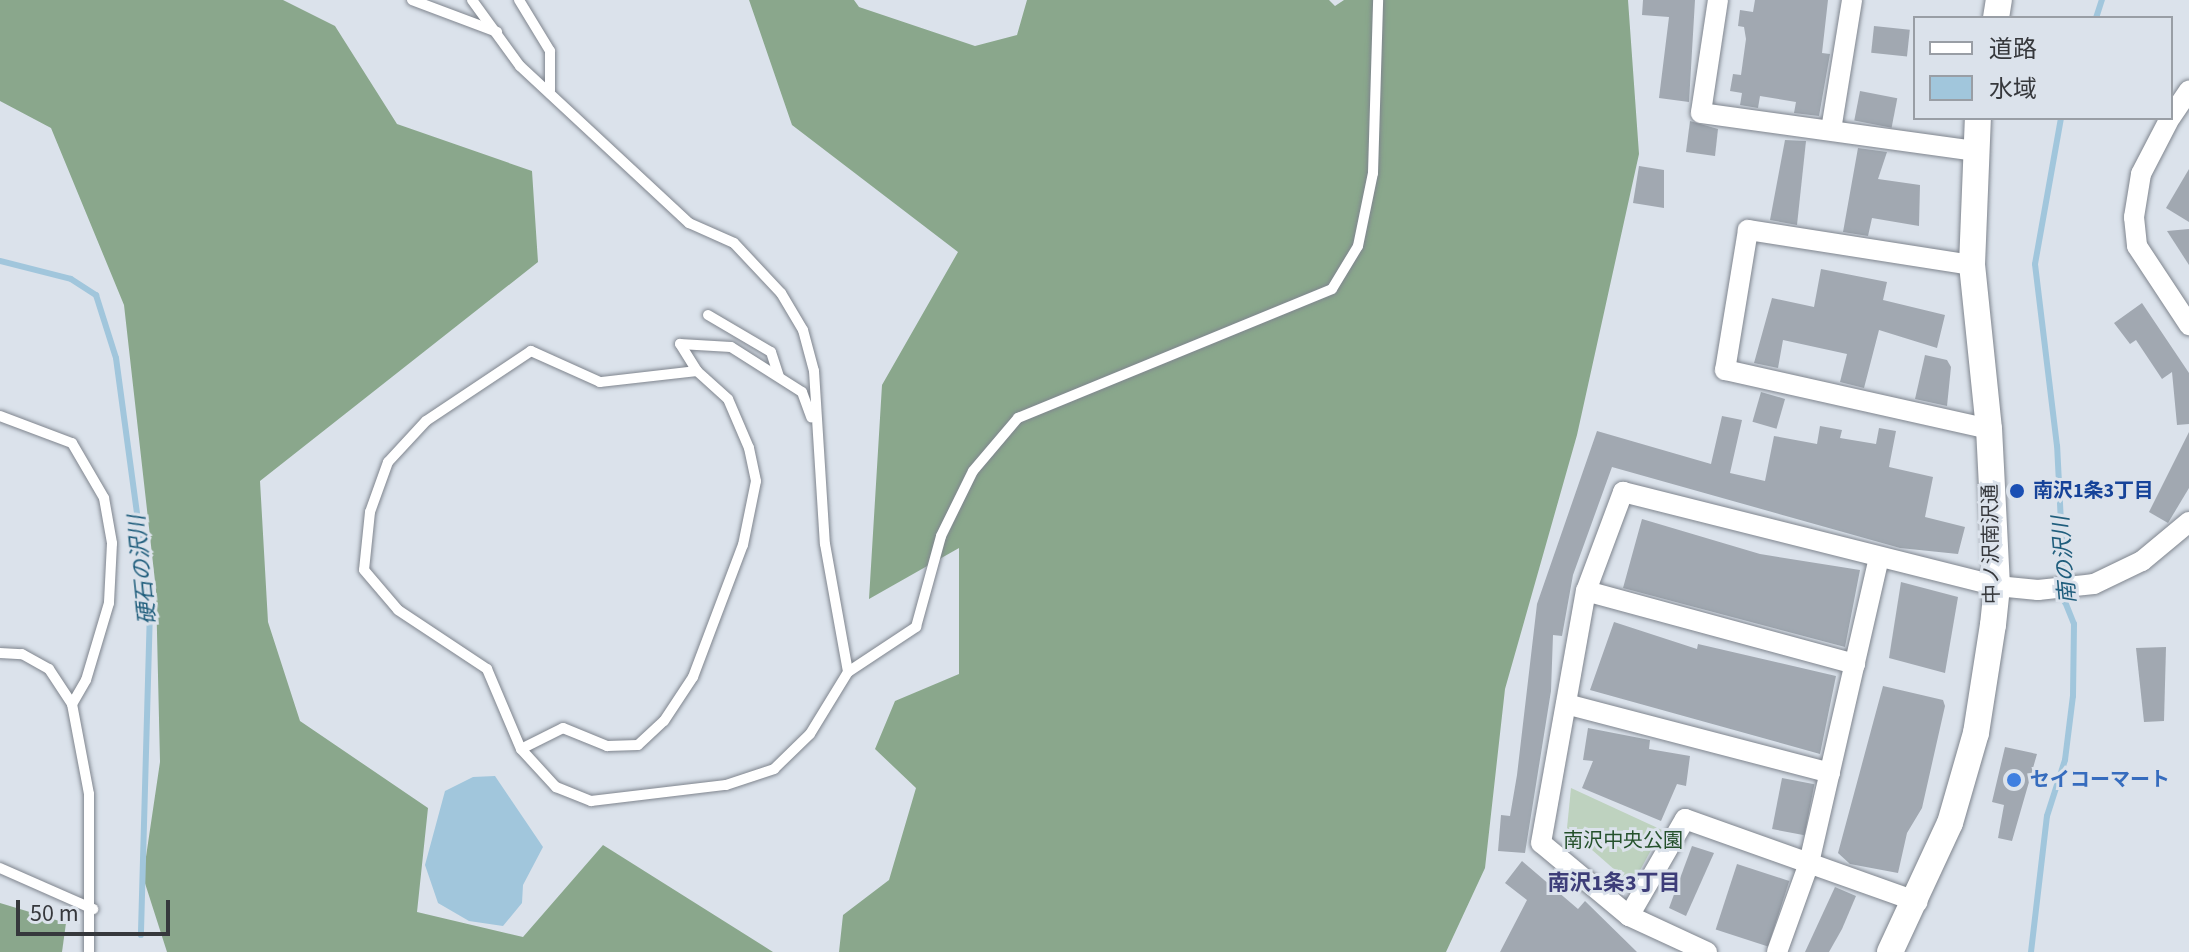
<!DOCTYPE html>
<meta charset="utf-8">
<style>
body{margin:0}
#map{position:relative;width:2189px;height:952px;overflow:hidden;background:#dbe2eb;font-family:"Source Sans 3","Noto Sans JP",sans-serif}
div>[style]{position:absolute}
.green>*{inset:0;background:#bed2bf}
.forest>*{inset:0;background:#8aa78c}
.water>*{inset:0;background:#a1c6dc}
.stream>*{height:6px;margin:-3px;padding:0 3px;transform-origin:3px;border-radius:3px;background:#a1c6dc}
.building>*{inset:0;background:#a1a8b1;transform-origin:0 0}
.roads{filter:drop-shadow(0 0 2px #7f858e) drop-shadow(0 0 2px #7f858e)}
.service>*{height:10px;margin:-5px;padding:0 5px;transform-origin:5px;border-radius:5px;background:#fff}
.minor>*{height:20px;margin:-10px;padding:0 10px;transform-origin:10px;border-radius:10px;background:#fff}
.tertiary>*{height:26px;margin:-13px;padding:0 13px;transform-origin:13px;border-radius:13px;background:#fff}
.dots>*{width:22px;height:22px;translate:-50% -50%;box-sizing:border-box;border:4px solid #dbe2eb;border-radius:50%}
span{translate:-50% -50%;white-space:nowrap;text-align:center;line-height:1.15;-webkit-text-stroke:6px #dbe2eb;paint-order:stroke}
.transit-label{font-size:20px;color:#164399;font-weight:700}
.left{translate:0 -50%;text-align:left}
.street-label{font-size:20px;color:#36383c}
.shop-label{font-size:20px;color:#366cbe;font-weight:700}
.park-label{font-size:20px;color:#24512b}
.water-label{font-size:22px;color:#1f5d7c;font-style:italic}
.neighbourhood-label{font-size:22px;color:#3d3d79;font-weight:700}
.legend{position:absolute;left:1913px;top:16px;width:260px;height:104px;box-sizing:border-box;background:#dbe2eb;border:2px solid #999ea5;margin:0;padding:10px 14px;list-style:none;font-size:24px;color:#36383c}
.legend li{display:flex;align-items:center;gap:16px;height:40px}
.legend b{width:40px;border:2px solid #999ea5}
.scale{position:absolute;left:16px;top:900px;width:154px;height:36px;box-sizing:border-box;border:4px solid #36383c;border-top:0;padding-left:10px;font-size:24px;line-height:28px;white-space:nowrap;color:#36383c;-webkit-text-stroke:6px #dbe2eb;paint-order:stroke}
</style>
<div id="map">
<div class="green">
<i style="clip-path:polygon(1571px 788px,1662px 830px,1632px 885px,1567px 828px)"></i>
</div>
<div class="forest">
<i style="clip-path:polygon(0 0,283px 0,335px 26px,397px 124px,532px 171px,538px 262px,260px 481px,268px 622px,300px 721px,428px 808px,417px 912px,523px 937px,603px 845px,773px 952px,167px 952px,143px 877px,160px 762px,156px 590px,124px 305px,51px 128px,0 101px)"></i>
<i style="clip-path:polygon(749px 0,854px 0,859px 7px,975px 46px,1017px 35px,1027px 0,1329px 0,1335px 6px,1344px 0,1628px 0,1639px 154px,1577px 435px,1505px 689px,1485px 868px,1446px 952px,839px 952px,843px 915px,889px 880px,916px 788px,875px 749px,895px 701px,959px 674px,959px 548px,869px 599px,882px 385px,958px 252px,792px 125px)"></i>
<i style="clip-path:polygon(0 903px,66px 923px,62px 952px,0 952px)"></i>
</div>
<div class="water">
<i style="clip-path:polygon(495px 776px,543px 847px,523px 885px,522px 903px,503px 926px,469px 921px,438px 903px,425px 865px,445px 791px,473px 777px)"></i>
</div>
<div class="stream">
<i style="left:2096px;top:18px;width:19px;rotate:-72deg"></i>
<i style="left:0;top:261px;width:73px;rotate:14.2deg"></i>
<i style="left:71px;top:279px;width:30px;rotate:33deg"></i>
<i style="left:96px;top:295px;width:66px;rotate:72.4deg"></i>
<i style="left:116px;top:358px;width:253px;rotate:82.3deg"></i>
<i style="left:150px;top:609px;width:326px;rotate:91.6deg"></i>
<i style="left:2031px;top:952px;width:137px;rotate:-83.3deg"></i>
<i style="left:2047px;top:816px;width:59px;rotate:-72.2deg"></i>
<i style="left:2065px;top:760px;width:64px;rotate:-82.9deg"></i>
<i style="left:2073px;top:696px;width:72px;rotate:-89.2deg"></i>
<i style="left:2074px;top:624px;width:24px;rotate:-112deg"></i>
<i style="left:2065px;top:602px;width:156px;rotate:-92.9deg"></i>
<i style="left:2057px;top:446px;width:183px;rotate:-96.9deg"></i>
<i style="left:2035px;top:264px;width:148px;rotate:-79.9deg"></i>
</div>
<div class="building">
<i style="clip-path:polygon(1643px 0,1695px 0,1689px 102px,1659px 98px,1669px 17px,1642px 15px)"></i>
<i style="clip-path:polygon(1755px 0,1828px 0,1822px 53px,1830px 54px,1819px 116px,1794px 113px,1796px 102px,1760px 96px,1758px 108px,1740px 105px,1742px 93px,1730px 91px,1733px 74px,1741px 75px,1746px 39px,1744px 27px,1738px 26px,1740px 10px,1753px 12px)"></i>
<i style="left:1874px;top:26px;width:36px;height:27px;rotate:6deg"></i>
<i style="left:1860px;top:91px;width:38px;height:30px;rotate:11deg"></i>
<i style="clip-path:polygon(1690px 121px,1718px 129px,1715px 156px,1686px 152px)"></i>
<i style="clip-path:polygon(1785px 140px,1806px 141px,1797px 225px,1770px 220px)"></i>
<i style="clip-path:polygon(1858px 148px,1887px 152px,1878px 179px,1920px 185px,1919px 226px,1872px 218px,1868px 236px,1843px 232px)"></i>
<i style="clip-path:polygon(1639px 166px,1664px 170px,1664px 208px,1633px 203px)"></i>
<i style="clip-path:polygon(2189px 169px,2189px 222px,2166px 208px)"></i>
<i style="clip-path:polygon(2189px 229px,2189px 265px,2167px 231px)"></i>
<i style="clip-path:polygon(1821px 269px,1887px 282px,1883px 300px,1945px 315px,1937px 348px,1879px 330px,1864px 388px,1840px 382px,1847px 354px,1783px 340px,1778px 368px,1754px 363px,1772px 298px,1814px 307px)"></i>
<i style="clip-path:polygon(2142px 303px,2189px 373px,2189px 424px,2177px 425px,2172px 372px,2162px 379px,2136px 340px,2130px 344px,2114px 323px)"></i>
<i style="clip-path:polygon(1925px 355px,1947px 360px,1951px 367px,1947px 406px,1915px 399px)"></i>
<i style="left:1761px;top:392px;width:25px;height:31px;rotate:16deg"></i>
<i style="clip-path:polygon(1722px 416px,1742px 420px,1730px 473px,1765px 481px,1774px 436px,1817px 444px,1820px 426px,1842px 430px,1840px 438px,1876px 444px,1879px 428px,1896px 431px,1889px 467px,1933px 477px,1925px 517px,1965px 527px,1958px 554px,1900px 548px,1612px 467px,1573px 575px,1562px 636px,1553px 635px,1551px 691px,1525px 853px,1498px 851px,1501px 815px,1510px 816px,1517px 775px,1537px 604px,1597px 431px,1711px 464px)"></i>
<i style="clip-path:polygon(2189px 432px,2189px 488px,2168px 523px,2149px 512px)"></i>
<i style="clip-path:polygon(1642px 519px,1760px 554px,1860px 570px,1845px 647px,1623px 588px)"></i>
<i style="clip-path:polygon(1901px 582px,1958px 597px,1945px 673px,1889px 658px)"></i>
<i style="clip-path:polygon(1614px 622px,1697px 649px,1698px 644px,1836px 676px,1820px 754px,1590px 690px)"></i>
<i style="clip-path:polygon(2166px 647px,2164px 721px,2144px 722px,2136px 648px)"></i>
<i style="clip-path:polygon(1883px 686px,1943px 700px,1945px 706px,1922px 808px,1907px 833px,1898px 873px,1850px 864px,1838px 853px)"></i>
<i style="clip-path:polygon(1588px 728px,1650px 740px,1649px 749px,1690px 756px,1686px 786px,1677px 784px,1661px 821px,1582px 788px,1593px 761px,1583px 760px)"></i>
<i style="clip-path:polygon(2005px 747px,2037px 754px,2012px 841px,1998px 838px,2004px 805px,1992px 802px)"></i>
<i style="left:1782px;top:778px;width:33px;height:52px;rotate:11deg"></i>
<i style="clip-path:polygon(1692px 846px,1714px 853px,1686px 916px,1669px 908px)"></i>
<i style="clip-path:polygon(1522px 861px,1578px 909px,1585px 901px,1637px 952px,1500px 952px,1527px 900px,1505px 883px)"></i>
<i style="left:1737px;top:864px;width:55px;height:69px;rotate:18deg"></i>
<i style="clip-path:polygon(1835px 887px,1856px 896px,1842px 929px,1829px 952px,1805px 952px)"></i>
</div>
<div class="roads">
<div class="service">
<i style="left:412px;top:0;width:91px;rotate:20.6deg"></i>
<i style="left:472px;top:0;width:82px;rotate:54deg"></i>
<i style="left:520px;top:66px;width:231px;rotate:42.9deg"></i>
<i style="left:689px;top:223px;width:49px;rotate:24deg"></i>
<i style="left:734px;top:243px;width:69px;rotate:46.8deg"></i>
<i style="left:781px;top:293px;width:43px;rotate:59.3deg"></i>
<i style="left:803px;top:330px;width:42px;rotate:75deg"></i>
<i style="left:814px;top:371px;width:173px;rotate:86.4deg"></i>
<i style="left:825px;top:544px;width:130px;rotate:79.8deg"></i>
<i style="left:519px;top:0;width:60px;rotate:58.7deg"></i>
<i style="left:550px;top:51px;width:40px;rotate:90deg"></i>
<i style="left:708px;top:315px;width:73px;rotate:30.4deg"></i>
<i style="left:771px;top:352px;width:25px;rotate:72deg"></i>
<i style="left:697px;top:371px;width:32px;rotate:-122deg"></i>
<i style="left:680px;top:344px;width:51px;rotate:3.4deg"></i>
<i style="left:731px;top:347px;width:84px;rotate:32.4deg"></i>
<i style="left:802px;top:392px;width:27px;rotate:70deg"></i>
<i style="left:0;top:416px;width:77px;rotate:20.6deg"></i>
<i style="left:72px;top:443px;width:64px;rotate:59.8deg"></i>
<i style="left:104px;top:498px;width:46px;rotate:79.9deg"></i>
<i style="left:112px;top:543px;width:60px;rotate:92.9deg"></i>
<i style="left:109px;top:603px;width:80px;rotate:106.6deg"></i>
<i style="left:86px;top:680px;width:28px;rotate:120deg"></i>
<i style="left:0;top:653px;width:22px;rotate:3deg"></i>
<i style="left:22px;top:654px;width:31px;rotate:29deg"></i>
<i style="left:49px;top:669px;width:42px;rotate:56.7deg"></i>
<i style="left:72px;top:704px;width:92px;rotate:79.3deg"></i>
<i style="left:89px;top:794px;width:158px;rotate:90deg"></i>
<i style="left:521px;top:749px;width:47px;rotate:-26.6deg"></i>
<i style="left:563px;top:728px;width:48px;rotate:22.2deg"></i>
<i style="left:607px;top:746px;width:31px;rotate:-2deg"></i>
<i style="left:638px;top:745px;width:35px;rotate:-43deg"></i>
<i style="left:664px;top:721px;width:53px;rotate:-56.6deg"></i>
<i style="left:693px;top:677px;width:141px;rotate:-69.3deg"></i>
<i style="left:743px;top:545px;width:65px;rotate:-78.5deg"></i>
<i style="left:756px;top:481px;width:34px;rotate:-102deg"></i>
<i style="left:749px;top:448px;width:53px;rotate:-113.2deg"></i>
<i style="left:728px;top:399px;width:42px;rotate:-137.9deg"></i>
<i style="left:697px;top:371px;width:98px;rotate:173.5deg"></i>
<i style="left:600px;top:382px;width:76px;rotate:-155.8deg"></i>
<i style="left:531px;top:351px;width:126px;rotate:146.3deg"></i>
<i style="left:426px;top:421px;width:56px;rotate:132.8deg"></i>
<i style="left:388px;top:462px;width:53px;rotate:109.8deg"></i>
<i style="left:370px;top:512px;width:58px;rotate:95.9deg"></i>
<i style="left:364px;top:570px;width:52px;rotate:49.6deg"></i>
<i style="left:398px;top:610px;width:107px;rotate:33.5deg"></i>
<i style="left:487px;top:669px;width:87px;rotate:67deg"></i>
<i style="left:521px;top:749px;width:52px;rotate:47.4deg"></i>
<i style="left:556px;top:787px;width:38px;rotate:22deg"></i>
<i style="left:591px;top:801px;width:136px;rotate:-6.8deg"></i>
<i style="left:726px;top:785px;width:51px;rotate:-18.4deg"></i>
<i style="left:774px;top:769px;width:50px;rotate:-44.2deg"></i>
<i style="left:810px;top:734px;width:73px;rotate:-58.5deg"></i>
<i style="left:848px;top:672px;width:82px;rotate:-33.5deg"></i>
<i style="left:916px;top:627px;width:94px;rotate:-74.6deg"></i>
<i style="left:941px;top:536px;width:72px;rotate:-63.8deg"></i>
<i style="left:973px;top:471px;width:70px;rotate:-49.7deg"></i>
<i style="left:1018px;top:418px;width:339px;rotate:-22.3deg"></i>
<i style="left:1332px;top:289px;width:50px;rotate:-58.8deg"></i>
<i style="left:1358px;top:246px;width:75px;rotate:-78.4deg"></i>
<i style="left:1373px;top:173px;width:173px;rotate:-88.3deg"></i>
<i style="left:0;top:868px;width:102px;rotate:23.8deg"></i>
</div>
<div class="minor">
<i style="left:1718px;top:0;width:114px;rotate:98.6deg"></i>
<i style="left:1701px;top:113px;width:277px;rotate:7.9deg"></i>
<i style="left:2171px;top:117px;width:32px;rotate:-56deg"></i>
<i style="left:2170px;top:118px;width:63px;rotate:117.4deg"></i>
<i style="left:2141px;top:174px;width:44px;rotate:99.2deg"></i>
<i style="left:2134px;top:217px;width:29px;rotate:84deg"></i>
<i style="left:2137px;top:246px;width:95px;rotate:56.6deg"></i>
<i style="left:1831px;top:130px;width:132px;rotate:-80.8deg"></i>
<i style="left:1972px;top:265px;width:227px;rotate:-171.1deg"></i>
<i style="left:1748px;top:230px;width:142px;rotate:99.3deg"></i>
<i style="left:1725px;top:370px;width:271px;rotate:12.6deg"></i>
<i style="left:1586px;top:591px;width:279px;rotate:15.2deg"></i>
<i style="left:1566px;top:704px;width:273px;rotate:14.6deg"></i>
<i style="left:1629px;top:916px;width:112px;rotate:-60deg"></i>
<i style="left:1685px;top:819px;width:247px;rotate:19.6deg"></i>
<i style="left:1707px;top:952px;width:86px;rotate:-155.2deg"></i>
<i style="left:1629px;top:916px;width:114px;rotate:-140.3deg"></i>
<i style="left:1541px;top:843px;width:256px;rotate:-79.9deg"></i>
<i style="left:1586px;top:591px;width:106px;rotate:-69.5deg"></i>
<i style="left:1623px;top:492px;width:386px;rotate:14.1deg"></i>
<i style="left:1997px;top:586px;width:41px;rotate:5.6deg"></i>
<i style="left:2038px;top:590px;width:56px;rotate:-6.1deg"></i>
<i style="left:2094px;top:584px;width:53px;rotate:-25.6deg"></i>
<i style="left:2142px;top:561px;width:61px;rotate:-39.7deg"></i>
<i style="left:1777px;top:952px;width:95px;rotate:-70.2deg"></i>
<i style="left:1809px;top:863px;width:314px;rotate:-77.1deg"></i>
</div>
<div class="tertiary">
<i style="left:1996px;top:18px;width:18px;rotate:-81deg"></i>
<i style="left:1890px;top:952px;width:142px;rotate:-65.1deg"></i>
<i style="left:1950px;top:823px;width:94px;rotate:-73.9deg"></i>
<i style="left:1976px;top:733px;width:109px;rotate:-81.1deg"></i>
<i style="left:1993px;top:625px;width:39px;rotate:-84deg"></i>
<i style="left:1997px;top:586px;width:157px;rotate:-92.9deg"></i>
<i style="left:1989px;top:429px;width:165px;rotate:-95.9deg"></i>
<i style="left:1972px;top:265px;width:147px;rotate:-87.7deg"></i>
</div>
</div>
<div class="dots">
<i style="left:2017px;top:491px;background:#1a4fb4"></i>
<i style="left:2014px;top:780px;background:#3f7fe0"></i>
</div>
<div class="transit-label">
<span class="left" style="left:2033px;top:491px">南沢1条3丁目</span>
</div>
<div class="street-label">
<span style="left:1992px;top:544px;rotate:-91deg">中ノ沢南沢通</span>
</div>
<div class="shop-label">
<span class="left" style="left:2030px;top:780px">セイコーマート</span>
</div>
<div class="park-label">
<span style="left:1623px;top:841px">南沢中央公園</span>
</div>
<div class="water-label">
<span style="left:2065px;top:560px;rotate:-95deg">南の沢川</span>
<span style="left:143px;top:570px;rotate:-96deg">硬石の沢川</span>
</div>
<div class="neighbourhood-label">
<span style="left:1614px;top:884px">南沢1条3丁目</span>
</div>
<ul class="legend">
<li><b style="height:10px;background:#fff"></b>道路</li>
<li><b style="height:22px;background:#a1c6dc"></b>水域</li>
</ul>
<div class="scale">50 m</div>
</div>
